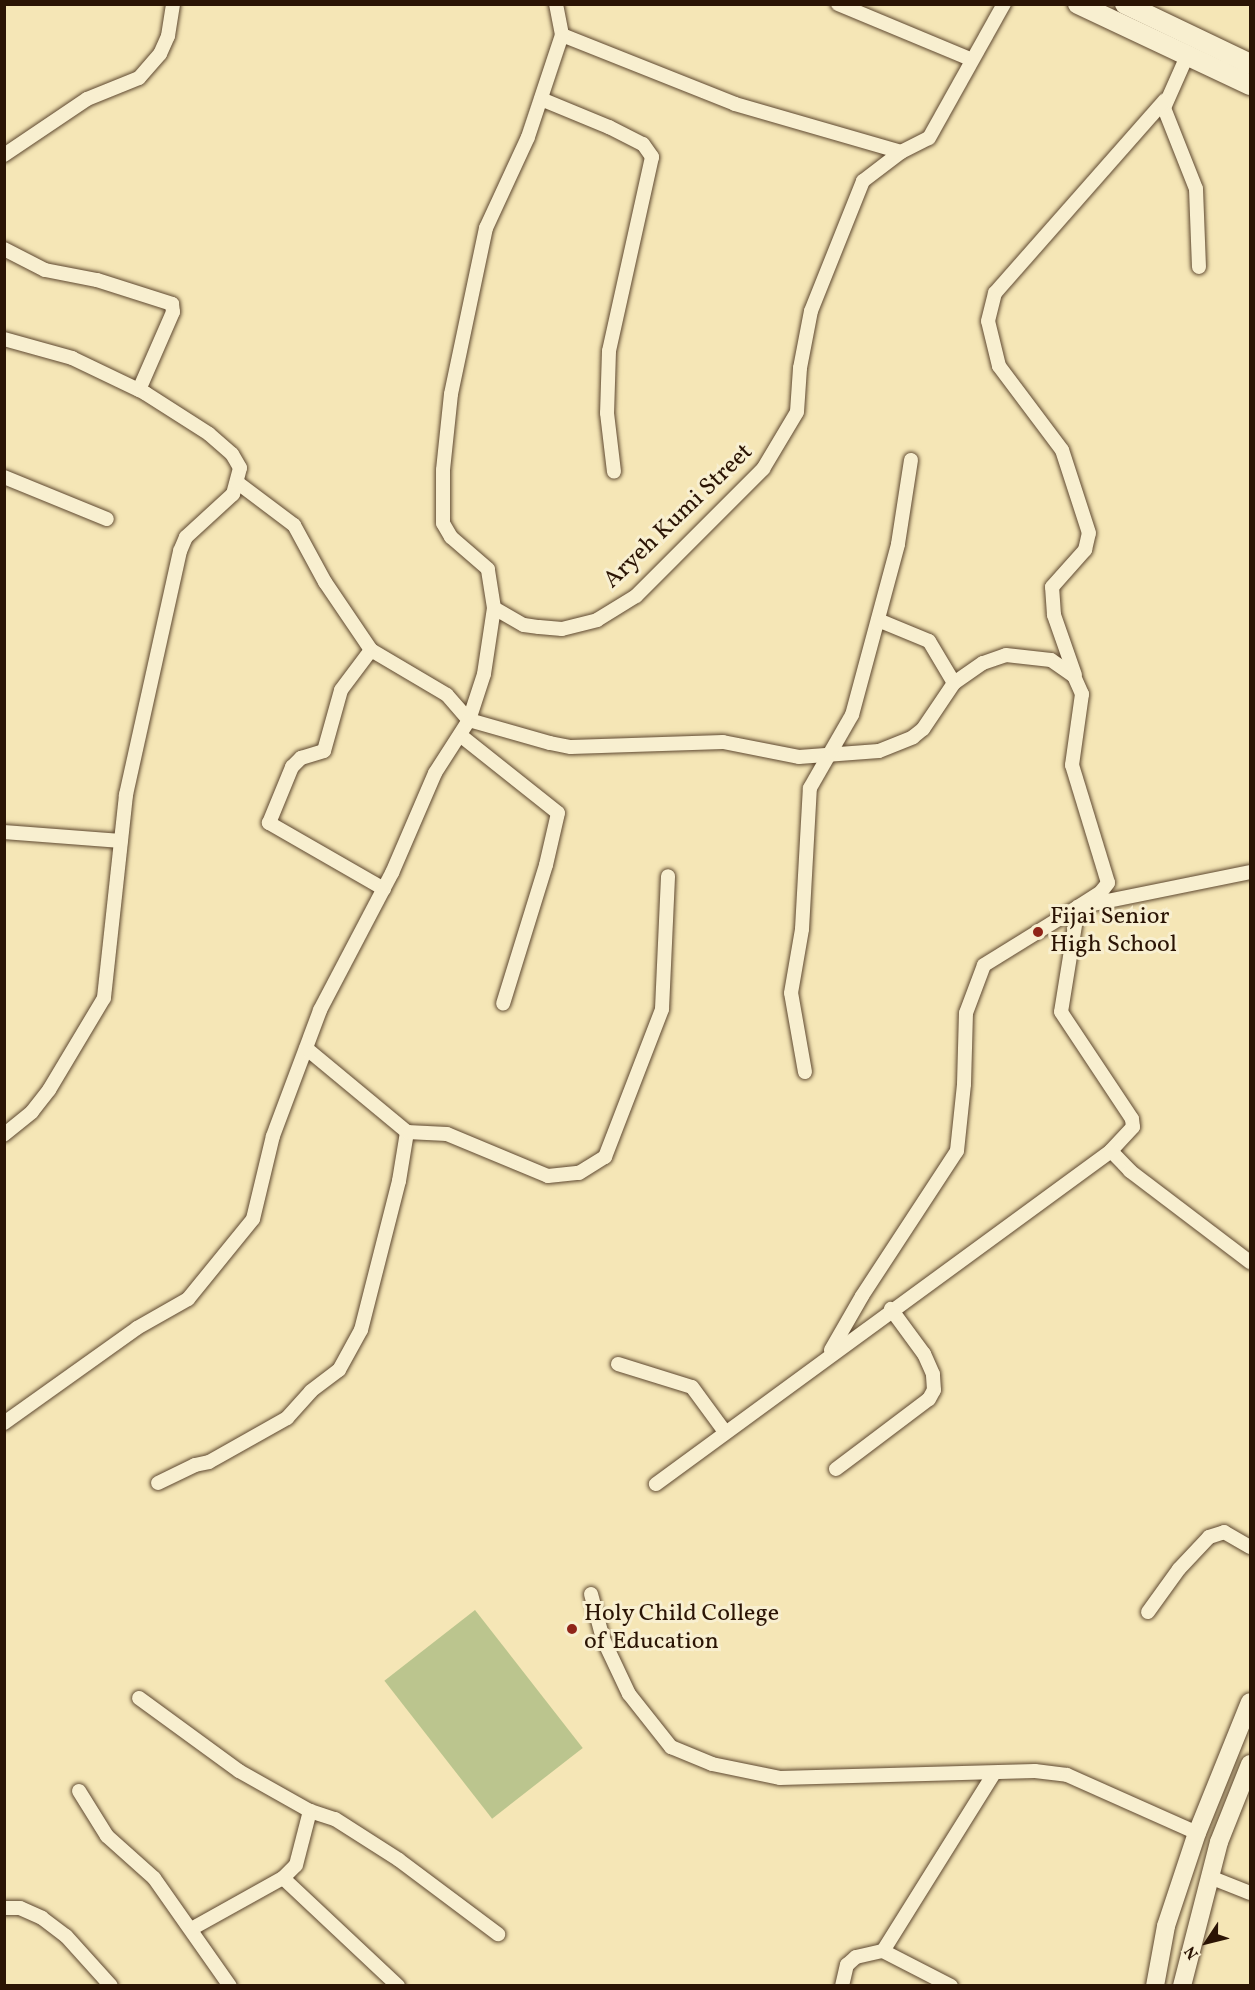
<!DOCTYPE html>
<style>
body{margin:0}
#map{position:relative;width:1255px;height:1990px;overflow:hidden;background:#f5e6b6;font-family:Vollkorn,serif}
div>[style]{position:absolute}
.green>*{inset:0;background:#bbc58e;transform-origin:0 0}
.roads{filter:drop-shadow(0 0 2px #5e4830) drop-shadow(0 0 2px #5e4830)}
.minor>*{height:14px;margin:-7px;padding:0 7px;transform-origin:7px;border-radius:7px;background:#f8efd0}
.tertiary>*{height:18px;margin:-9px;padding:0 9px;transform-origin:9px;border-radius:9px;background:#f8efd0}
.secondary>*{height:20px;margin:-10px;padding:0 10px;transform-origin:10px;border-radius:10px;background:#f8efd0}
.dots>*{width:16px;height:16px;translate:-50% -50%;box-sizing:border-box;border:3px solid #f8efd0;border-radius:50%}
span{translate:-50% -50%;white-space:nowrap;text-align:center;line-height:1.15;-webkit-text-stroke:6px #f8efd0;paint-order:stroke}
.street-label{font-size:24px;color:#2b1404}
.poi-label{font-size:24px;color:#2b1404}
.left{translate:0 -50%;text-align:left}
.frame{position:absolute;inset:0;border:6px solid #2b1404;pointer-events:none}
.north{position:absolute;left:1177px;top:1912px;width:60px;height:60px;-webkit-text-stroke:4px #f8efd0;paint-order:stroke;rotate:235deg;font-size:16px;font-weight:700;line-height:24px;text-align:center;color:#2b1404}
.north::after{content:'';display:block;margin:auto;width:21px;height:27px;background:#2b1404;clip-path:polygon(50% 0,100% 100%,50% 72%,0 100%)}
</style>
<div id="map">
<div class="green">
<i style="left:475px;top:1610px;width:175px;height:115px;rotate:52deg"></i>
</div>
<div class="roads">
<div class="minor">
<i style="left:556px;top:4px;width:32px;rotate:79deg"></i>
<i style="left:562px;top:35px;width:186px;rotate:21.7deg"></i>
<i style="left:735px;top:104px;width:173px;rotate:16.1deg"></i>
<i style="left:838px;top:4px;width:143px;rotate:22.6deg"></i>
<i style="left:1187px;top:56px;width:57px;rotate:113.9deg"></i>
<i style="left:1164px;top:108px;width:87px;rotate:68.4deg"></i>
<i style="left:1196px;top:189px;width:78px;rotate:87.8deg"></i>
<i style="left:541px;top:99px;width:74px;rotate:22.4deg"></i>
<i style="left:609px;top:127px;width:38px;rotate:27deg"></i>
<i style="left:643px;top:144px;width:16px;rotate:55deg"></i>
<i style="left:652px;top:157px;width:199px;rotate:102.5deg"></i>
<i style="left:609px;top:351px;width:62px;rotate:91.8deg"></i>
<i style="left:607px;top:413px;width:59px;rotate:83.2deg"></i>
<i style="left:4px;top:155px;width:100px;rotate:-34deg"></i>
<i style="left:87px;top:99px;width:56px;rotate:-22deg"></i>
<i style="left:139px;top:78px;width:32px;rotate:-49deg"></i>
<i style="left:160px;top:54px;width:20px;rotate:-66deg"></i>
<i style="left:168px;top:36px;width:32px;rotate:-81deg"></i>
<i style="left:4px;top:249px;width:46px;rotate:27.1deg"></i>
<i style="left:45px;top:270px;width:53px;rotate:10.9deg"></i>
<i style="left:97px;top:280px;width:79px;rotate:17.7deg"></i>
<i style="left:172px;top:304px;width:8px;rotate:83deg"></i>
<i style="left:173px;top:312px;width:85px;rotate:113.6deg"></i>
<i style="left:4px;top:339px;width:71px;rotate:15.6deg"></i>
<i style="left:72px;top:358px;width:81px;rotate:25.6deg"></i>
<i style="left:145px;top:393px;width:76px;rotate:32.6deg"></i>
<i style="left:209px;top:434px;width:30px;rotate:41deg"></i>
<i style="left:232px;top:454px;width:16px;rotate:60deg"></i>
<i style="left:240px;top:468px;width:27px;rotate:105deg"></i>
<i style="left:233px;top:494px;width:64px;rotate:137.5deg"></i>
<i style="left:186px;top:537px;width:15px;rotate:113deg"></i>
<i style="left:180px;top:551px;width:250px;rotate:102.5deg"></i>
<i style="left:126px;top:795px;width:204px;rotate:96.2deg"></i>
<i style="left:104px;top:998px;width:107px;rotate:120.9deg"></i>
<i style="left:49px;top:1090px;width:28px;rotate:128deg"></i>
<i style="left:32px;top:1112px;width:36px;rotate:141deg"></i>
<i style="left:4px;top:477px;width:111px;rotate:22.2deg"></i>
<i style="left:238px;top:483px;width:70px;rotate:36.9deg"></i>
<i style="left:294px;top:525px;width:65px;rotate:61.5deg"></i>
<i style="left:325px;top:582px;width:82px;rotate:55.9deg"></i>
<i style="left:494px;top:608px;width:34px;rotate:30deg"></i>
<i style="left:524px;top:625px;width:15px;rotate:8deg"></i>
<i style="left:539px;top:627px;width:23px;rotate:5deg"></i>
<i style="left:562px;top:629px;width:36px;rotate:-14deg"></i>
<i style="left:597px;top:620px;width:46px;rotate:-31.6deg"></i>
<i style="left:636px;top:596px;width:180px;rotate:-45deg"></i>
<i style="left:763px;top:469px;width:66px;rotate:-59.2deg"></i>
<i style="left:797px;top:412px;width:44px;rotate:-86.1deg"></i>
<i style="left:800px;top:368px;width:58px;rotate:-79.1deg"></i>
<i style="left:811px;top:311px;width:140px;rotate:-68.2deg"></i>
<i style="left:863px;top:181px;width:48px;rotate:-37.3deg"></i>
<i style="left:901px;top:152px;width:31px;rotate:-27deg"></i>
<i style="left:929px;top:138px;width:154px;rotate:-60.8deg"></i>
<i style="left:878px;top:620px;width:55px;rotate:22.4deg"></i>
<i style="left:929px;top:641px;width:49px;rotate:59.2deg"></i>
<i style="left:1075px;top:675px;width:64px;rotate:-109.3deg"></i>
<i style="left:1054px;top:615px;width:28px;rotate:-94deg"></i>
<i style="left:1052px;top:587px;width:50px;rotate:-48.3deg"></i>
<i style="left:1085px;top:550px;width:17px;rotate:-77deg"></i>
<i style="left:1089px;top:533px;width:87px;rotate:-108deg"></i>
<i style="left:1062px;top:450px;width:105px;rotate:-126.9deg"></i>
<i style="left:999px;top:366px;width:46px;rotate:-103.7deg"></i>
<i style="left:988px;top:321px;width:29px;rotate:-76deg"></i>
<i style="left:995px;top:293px;width:257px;rotate:-48.6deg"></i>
<i style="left:460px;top:735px;width:125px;rotate:38.5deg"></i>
<i style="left:558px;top:813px;width:53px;rotate:103deg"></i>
<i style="left:546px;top:865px;width:145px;rotate:107.2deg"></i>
<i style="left:4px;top:832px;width:117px;rotate:4.4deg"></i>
<i style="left:384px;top:889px;width:133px;rotate:-150.1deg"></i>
<i style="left:269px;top:823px;width:61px;rotate:-67.7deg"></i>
<i style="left:292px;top:767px;width:13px;rotate:-45deg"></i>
<i style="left:301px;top:758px;width:24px;rotate:-17deg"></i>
<i style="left:324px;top:751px;width:63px;rotate:-74.4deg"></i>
<i style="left:341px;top:690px;width:50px;rotate:-53.1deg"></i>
<i style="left:371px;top:650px;width:88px;rotate:30.6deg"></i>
<i style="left:447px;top:695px;width:33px;rotate:49deg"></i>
<i style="left:469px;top:720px;width:84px;rotate:15.9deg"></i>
<i style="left:550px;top:743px;width:21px;rotate:11deg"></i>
<i style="left:571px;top:747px;width:152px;rotate:-1.9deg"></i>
<i style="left:723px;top:742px;width:77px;rotate:11.2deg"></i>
<i style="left:799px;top:757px;width:80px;rotate:-4.3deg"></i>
<i style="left:879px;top:751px;width:37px;rotate:-22deg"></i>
<i style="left:913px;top:737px;width:13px;rotate:-39deg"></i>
<i style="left:923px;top:729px;width:55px;rotate:-56deg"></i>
<i style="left:954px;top:683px;width:35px;rotate:-35deg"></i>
<i style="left:983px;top:663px;width:24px;rotate:-19deg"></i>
<i style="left:1006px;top:655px;width:45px;rotate:6.3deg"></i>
<i style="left:1051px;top:660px;width:28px;rotate:35deg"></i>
<i style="left:1074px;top:676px;width:20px;rotate:66deg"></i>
<i style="left:1082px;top:694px;width:72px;rotate:98deg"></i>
<i style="left:1072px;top:765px;width:123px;rotate:73deg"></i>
<i style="left:1108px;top:883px;width:11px;rotate:128deg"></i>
<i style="left:1101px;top:892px;width:27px;rotate:147deg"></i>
<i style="left:1078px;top:907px;width:106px;rotate:99.2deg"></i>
<i style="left:1061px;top:1012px;width:128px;rotate:56.4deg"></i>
<i style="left:1132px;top:1119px;width:8px;rotate:83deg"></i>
<i style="left:1133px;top:1127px;width:33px;rotate:133deg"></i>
<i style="left:1111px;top:1151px;width:564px;rotate:143.8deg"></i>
<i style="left:805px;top:1072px;width:80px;rotate:-100deg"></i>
<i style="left:791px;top:993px;width:65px;rotate:-80.2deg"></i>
<i style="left:802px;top:929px;width:141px;rotate:-86.8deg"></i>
<i style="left:810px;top:788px;width:84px;rotate:-60.1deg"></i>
<i style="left:852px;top:715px;width:177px;rotate:-74.9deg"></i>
<i style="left:898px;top:544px;width:85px;rotate:-81.2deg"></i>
<i style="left:407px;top:1132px;width:40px;rotate:2.9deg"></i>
<i style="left:447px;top:1134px;width:109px;rotate:22.6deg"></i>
<i style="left:548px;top:1176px;width:31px;rotate:-6deg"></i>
<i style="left:579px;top:1173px;width:31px;rotate:-32deg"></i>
<i style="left:605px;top:1157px;width:159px;rotate:-68.9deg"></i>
<i style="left:662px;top:1009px;width:133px;rotate:-87.4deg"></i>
<i style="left:1111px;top:1151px;width:28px;rotate:46deg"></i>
<i style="left:1130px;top:1171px;width:151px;rotate:37.2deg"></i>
<i style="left:831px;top:1350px;width:62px;rotate:-60.1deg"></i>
<i style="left:862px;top:1296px;width:173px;rotate:-56.8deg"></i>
<i style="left:957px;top:1151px;width:67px;rotate:-84deg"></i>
<i style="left:964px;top:1084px;width:71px;rotate:-88.4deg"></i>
<i style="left:966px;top:1013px;width:51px;rotate:-69.4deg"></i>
<i style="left:984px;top:965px;width:110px;rotate:-31.7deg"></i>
<i style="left:1078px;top:907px;width:176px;rotate:-11.5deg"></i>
<i style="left:618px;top:1364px;width:77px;rotate:17.3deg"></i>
<i style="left:692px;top:1387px;width:56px;rotate:53.7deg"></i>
<i style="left:4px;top:1423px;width:163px;rotate:-35.5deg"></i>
<i style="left:137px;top:1328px;width:59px;rotate:-29.6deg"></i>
<i style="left:188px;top:1299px;width:103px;rotate:-50.9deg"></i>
<i style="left:253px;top:1219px;width:85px;rotate:-76.5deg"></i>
<i style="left:273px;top:1136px;width:134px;rotate:-69.5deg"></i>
<i style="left:320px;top:1010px;width:155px;rotate:-62.3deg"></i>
<i style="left:392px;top:873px;width:109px;rotate:-66.7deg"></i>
<i style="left:435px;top:773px;width:63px;rotate:-57.3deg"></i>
<i style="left:469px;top:720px;width:48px;rotate:-71.9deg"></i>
<i style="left:484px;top:674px;width:67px;rotate:-81.4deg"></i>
<i style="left:494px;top:608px;width:39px;rotate:-99deg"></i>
<i style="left:488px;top:569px;width:49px;rotate:-139.1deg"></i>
<i style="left:451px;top:537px;width:16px;rotate:-120deg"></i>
<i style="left:443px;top:523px;width:53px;rotate:-90deg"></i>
<i style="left:443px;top:470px;width:76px;rotate:-84deg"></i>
<i style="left:451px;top:394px;width:170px;rotate:-78.1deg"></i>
<i style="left:486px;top:228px;width:100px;rotate:-65.2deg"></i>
<i style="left:528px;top:137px;width:108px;rotate:-71.6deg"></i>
<i style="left:836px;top:1469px;width:116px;rotate:-37deg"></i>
<i style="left:929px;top:1399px;width:10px;rotate:-61deg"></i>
<i style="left:934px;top:1390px;width:16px;rotate:-94deg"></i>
<i style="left:933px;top:1374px;width:22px;rotate:-114deg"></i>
<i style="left:924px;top:1354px;width:56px;rotate:-126.3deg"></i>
<i style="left:158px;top:1483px;width:41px;rotate:-25.9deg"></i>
<i style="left:195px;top:1465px;width:14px;rotate:-12deg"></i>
<i style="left:209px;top:1462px;width:90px;rotate:-29.4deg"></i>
<i style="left:287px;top:1418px;width:36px;rotate:-48deg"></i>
<i style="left:311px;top:1391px;width:35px;rotate:-37deg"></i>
<i style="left:339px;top:1370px;width:46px;rotate:-61.2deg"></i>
<i style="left:361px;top:1330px;width:154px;rotate:-75.7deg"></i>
<i style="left:399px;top:1181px;width:50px;rotate:-80.7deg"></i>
<i style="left:407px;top:1132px;width:131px;rotate:-140.3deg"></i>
<i style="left:591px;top:1594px;width:47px;rotate:75.1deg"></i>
<i style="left:603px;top:1639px;width:61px;rotate:64.7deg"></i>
<i style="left:629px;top:1694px;width:68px;rotate:51.6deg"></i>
<i style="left:671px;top:1747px;width:44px;rotate:22.5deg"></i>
<i style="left:712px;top:1764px;width:69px;rotate:11.6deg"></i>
<i style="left:780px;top:1778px;width:255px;rotate:-1.6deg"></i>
<i style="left:1035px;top:1771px;width:32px;rotate:7deg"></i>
<i style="left:1067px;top:1775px;width:142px;rotate:24deg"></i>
<i style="left:1148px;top:1612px;width:53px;rotate:-54.2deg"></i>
<i style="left:1179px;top:1569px;width:44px;rotate:-46.8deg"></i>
<i style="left:1209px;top:1537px;width:16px;rotate:-18deg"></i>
<i style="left:1224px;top:1532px;width:30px;rotate:30deg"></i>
<i style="left:139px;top:1698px;width:124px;rotate:36.1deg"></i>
<i style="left:239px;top:1771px;width:81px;rotate:29.4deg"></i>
<i style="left:310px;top:1811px;width:26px;rotate:18deg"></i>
<i style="left:335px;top:1819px;width:76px;rotate:32.6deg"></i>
<i style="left:399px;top:1860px;width:124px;rotate:36.8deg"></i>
<i style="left:79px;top:1791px;width:53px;rotate:58.1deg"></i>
<i style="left:107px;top:1836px;width:63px;rotate:41.8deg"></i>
<i style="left:154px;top:1878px;width:132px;rotate:54.9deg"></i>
<i style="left:1210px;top:1877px;width:43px;rotate:21.8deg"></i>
<i style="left:283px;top:1878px;width:158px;rotate:43.2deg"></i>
<i style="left:4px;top:1908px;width:16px"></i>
<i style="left:20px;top:1908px;width:24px;rotate:24deg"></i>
<i style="left:42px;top:1918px;width:30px;rotate:37deg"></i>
<i style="left:66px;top:1936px;width:67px;rotate:48deg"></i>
<i style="left:193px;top:1928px;width:103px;rotate:-29.1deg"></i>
<i style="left:283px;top:1878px;width:18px;rotate:-45deg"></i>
<i style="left:296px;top:1865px;width:56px;rotate:-75.5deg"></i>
<i style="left:842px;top:1986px;width:22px;rotate:-77deg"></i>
<i style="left:847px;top:1965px;width:12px;rotate:-42deg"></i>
<i style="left:856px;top:1957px;width:28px;rotate:-13deg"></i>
<i style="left:951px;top:1986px;width:76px;rotate:-152.8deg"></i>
<i style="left:883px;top:1951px;width:208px;rotate:-58deg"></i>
</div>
<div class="tertiary">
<i style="left:1155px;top:1986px;width:61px;rotate:-79.6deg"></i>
<i style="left:1166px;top:1926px;width:98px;rotate:-71.6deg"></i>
<i style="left:1197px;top:1833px;width:141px;rotate:-68deg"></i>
<i style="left:1182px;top:1986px;width:149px;rotate:-75.6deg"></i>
<i style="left:1219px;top:1842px;width:84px;rotate:-68.3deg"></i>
</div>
<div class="secondary">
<i style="left:1078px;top:4px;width:190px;rotate:25.2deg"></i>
<i style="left:1125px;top:4px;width:139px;rotate:25.6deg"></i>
</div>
</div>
<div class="dots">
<i style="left:1038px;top:932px;background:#8f2418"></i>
<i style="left:572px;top:1629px;background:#8f2418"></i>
</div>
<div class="street-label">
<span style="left:679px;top:517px;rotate:-44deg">Aryeh Kumi Street</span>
</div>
<div class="poi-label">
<span class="left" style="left:1050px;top:932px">Fijai Senior<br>High School</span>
<span class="left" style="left:584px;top:1629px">Holy Child College<br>of Education</span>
</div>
<div class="frame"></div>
<div class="north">N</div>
</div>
